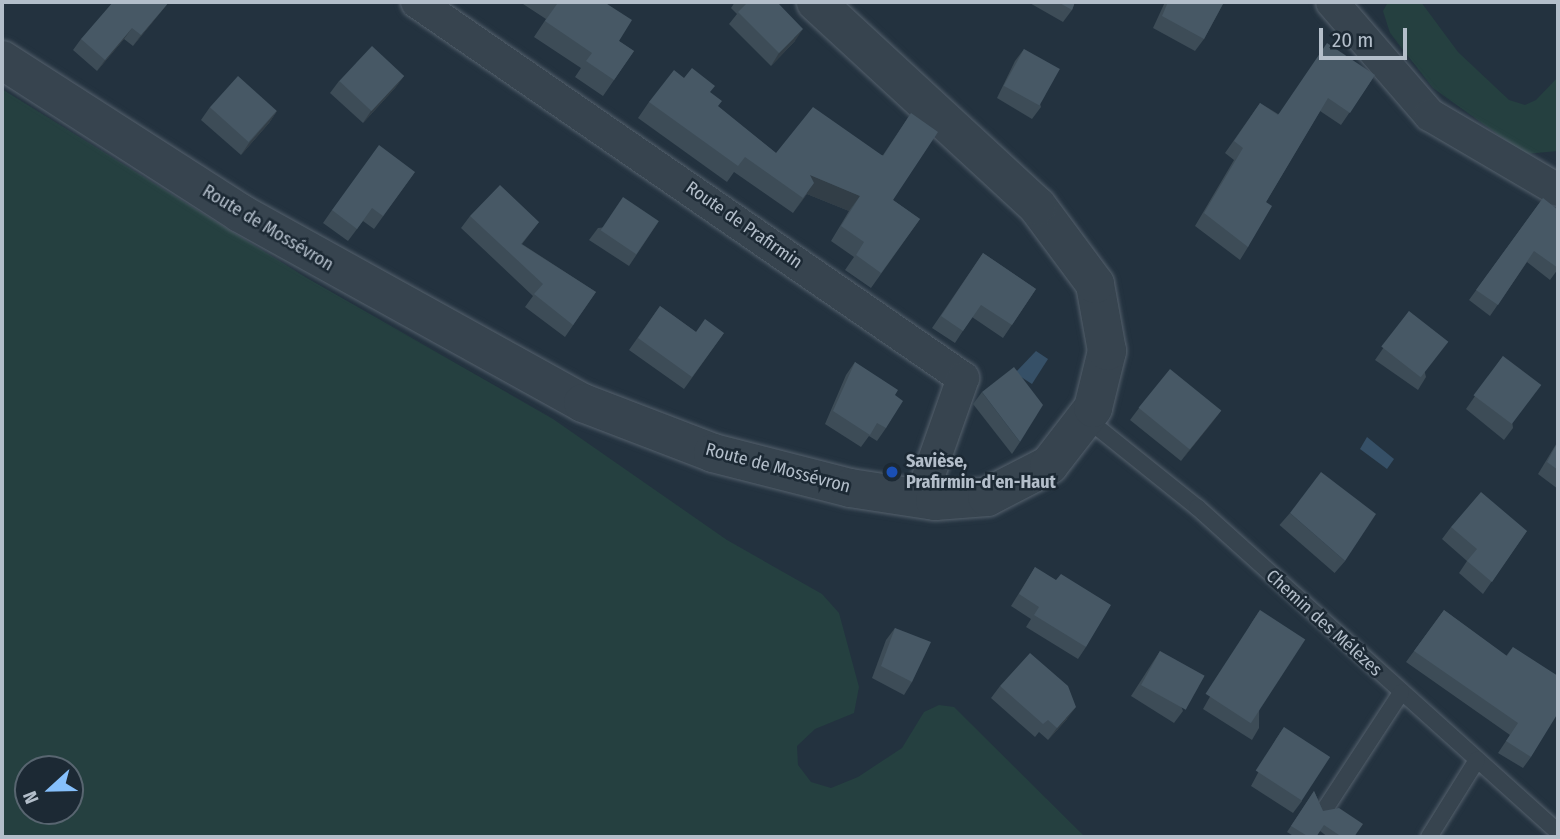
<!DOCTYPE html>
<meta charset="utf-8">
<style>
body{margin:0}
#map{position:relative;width:1560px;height:839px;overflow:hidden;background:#23323f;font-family:"Fira Sans Condensed",sans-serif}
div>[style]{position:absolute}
.green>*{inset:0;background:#254040}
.water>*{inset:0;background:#365067}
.roads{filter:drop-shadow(0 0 2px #55616d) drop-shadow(0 0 2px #55616d)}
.service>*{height:16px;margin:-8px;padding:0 8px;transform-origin:8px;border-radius:8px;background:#37444f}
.minor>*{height:32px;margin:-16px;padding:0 16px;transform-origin:16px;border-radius:16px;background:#37444f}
.tertiary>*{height:38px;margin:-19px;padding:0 19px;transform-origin:19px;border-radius:19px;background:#37444f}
.wall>*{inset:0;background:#3d4c57;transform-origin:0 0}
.shaded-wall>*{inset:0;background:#323e47}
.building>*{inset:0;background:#475865;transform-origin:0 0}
.dots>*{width:19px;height:19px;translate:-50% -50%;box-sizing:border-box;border:4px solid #1c2934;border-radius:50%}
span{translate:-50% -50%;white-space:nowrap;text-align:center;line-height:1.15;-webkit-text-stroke:5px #1c2934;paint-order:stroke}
.street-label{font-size:18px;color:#b3beca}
.poi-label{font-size:18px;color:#b3beca;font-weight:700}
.left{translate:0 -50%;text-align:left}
.frame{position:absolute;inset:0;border:4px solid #b3beca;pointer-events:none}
.north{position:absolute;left:14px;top:755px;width:70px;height:70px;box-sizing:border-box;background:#1c2934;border:2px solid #586570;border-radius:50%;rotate:248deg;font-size:19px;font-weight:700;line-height:28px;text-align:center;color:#b3beca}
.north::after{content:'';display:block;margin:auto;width:24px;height:32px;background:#86c0fc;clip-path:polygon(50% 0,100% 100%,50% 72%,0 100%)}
.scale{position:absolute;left:1319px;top:28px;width:88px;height:32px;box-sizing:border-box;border:4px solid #b3beca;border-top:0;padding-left:9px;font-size:21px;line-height:24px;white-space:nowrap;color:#b3beca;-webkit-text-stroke:5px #1c2934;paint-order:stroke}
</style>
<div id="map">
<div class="green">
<i style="clip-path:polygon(1388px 2px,1421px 2px,1458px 52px,1509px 100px,1525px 105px,1536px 100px,1558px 77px,1558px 151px,1525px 154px,1433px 88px,1390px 33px,1383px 11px)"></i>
<i style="clip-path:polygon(evenodd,2px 89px,307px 278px,553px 419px,727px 540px,822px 594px,839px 613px,859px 687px,854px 713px,815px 729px,797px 746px,798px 765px,811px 782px,831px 788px,858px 777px,902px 748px,924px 712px,939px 705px,954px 707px,1085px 837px,2px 837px,2px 89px,28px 769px,70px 769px,70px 811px,28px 811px,28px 769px)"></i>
</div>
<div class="water">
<i style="clip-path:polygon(1036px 351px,1048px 359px,1032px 384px,1015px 373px)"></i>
<i style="clip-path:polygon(1367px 437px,1394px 459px,1387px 469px,1360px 449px)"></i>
</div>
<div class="roads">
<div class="service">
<i style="left:1087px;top:419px;width:141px;rotate:38.7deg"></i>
<i style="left:1197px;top:507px;width:486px;rotate:42deg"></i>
<i style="left:1325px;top:809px;width:139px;rotate:-56.8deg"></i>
<i style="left:1429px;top:837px;width:91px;rotate:-58.1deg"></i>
</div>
<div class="minor">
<i style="left:417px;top:2px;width:663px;rotate:34.55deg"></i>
<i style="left:963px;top:378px;width:129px;rotate:109.4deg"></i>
<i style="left:1332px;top:2px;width:150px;rotate:49.1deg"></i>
<i style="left:1430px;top:115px;width:148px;rotate:30.4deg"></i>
</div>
<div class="tertiary">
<i style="left:2px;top:60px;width:283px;rotate:32.7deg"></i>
<i style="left:240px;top:213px;width:392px;rotate:29deg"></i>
<i style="left:583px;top:403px;width:139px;rotate:21deg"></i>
<i style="left:713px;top:453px;width:141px;rotate:14.3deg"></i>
<i style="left:850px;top:488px;width:86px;rotate:8.7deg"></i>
<i style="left:935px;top:501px;width:52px;rotate:-4.4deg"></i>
<i style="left:987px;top:497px;width:70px;rotate:-27.3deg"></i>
<i style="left:1049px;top:465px;width:72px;rotate:-52.3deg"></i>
<i style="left:1093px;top:408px;width:59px;rotate:-76.2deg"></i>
<i style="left:1107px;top:351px;width:68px;rotate:-100.2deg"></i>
<i style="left:1095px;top:284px;width:97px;rotate:-126.6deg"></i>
<i style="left:1037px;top:206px;width:301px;rotate:-137.3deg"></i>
</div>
</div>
<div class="wall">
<i style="clip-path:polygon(169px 2px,133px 46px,124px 39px,97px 71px,73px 50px,81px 39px)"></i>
<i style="clip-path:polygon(520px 2px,604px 2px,619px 41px,634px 51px,603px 96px,575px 77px,581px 68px,534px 37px,546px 19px)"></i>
<i style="clip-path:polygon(735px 2px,777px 2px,795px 41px,771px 66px,729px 24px,737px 14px,731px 8px)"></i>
<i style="clip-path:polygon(1028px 2px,1075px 2px,1072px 10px,1063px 22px)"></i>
<i style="clip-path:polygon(1165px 2px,1224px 2px,1204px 39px,1195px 51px,1153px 28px)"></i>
<i style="clip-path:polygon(1024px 49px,1041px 107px,1032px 119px,997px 98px,1015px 61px)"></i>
<i style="clip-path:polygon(1375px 75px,1341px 125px,1320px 111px,1266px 202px,1248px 247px,1240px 260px,1195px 226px,1234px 160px,1225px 153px,1260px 103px,1278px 114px)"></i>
<i style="clip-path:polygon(404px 76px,395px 88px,363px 123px,330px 93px,339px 81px)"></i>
<i style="clip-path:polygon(684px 78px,710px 93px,718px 107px,776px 153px,883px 155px,911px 113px,893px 200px,920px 219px,871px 288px,845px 270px,854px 257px,831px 241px,849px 211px,807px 194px,793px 213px,734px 172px,727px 182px,638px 118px,649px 102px)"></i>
<i style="clip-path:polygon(210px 107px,277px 111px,269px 123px,241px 155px,201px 120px)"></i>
<i style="clip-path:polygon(415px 172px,374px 229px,363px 221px,348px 241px,323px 223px,332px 210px)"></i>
<i style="clip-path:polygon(1543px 198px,1558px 269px,1550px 280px,1527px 262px,1490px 316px,1469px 300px)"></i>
<i style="clip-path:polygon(470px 216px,539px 222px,522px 244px,596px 292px,565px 337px,525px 307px,533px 296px,461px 228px)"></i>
<i style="clip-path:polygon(659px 221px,629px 266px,589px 240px,598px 228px)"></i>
<i style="clip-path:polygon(983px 253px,1036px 289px,1003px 338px,972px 317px,955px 343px,932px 328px)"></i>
<i style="clip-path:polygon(660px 306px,696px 332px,724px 333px,684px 389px,629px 350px)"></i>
<i style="clip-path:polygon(1409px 311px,1426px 377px,1418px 390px,1375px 360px)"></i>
<i style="clip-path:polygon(1503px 356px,1513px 428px,1504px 440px,1466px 409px)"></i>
<i style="clip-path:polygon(855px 362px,895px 395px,886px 428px,877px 441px,869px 436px,861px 447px,825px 424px,846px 375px)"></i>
<i style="clip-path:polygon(982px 392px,1020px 442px,1012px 454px,973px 404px)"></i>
<i style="clip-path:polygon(1139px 408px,1221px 411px,1181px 461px,1130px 420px)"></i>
<i style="clip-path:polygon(1558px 441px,1558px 489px,1538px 474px)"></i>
<i style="left:1290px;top:513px;width:73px;height:16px;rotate:41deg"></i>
<i style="clip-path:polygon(1451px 527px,1527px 531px,1483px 594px,1459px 573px,1467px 561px,1442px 539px)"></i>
<i style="clip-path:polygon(1035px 567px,1086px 647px,1078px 659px,1026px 627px,1031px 619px,1011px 606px)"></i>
<i style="clip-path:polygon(1260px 610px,1259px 728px,1252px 740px,1203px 709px,1252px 622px)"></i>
<i style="clip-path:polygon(1444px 610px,1506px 656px,1513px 647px,1531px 757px,1523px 768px,1498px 753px,1510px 735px,1406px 662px)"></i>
<i style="clip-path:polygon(895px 628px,912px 682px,904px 695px,872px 678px,886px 640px)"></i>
<i style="clip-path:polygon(1160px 651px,1183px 711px,1174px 723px,1131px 696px)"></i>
<i style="clip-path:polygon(1000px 686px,1067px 719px,1048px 740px,1039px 732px,1035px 737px,991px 698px)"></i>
<i style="clip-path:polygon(1284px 727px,1302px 801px,1293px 813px,1251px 786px,1276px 739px)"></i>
<i style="clip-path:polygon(1314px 791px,1323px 811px,1354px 837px,1328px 837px,1320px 831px,1316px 837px,1295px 837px,1287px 832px)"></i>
</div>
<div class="shaded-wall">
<i style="clip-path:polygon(169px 2px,165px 7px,133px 46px,141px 35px)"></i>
<i style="clip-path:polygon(132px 28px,124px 39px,97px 71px,105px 60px)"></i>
<i style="clip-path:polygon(803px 29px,795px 41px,771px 66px,779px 53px)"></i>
<i style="clip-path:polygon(404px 76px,395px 88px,363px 123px,371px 111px)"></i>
<i style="clip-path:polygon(277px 111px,269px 123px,241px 155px,249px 143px)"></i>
<i style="clip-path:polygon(810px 175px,860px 196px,849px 211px,807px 194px,793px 213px,807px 193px)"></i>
<i style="clip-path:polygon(1221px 411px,1212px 423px,1181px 461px,1190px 449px)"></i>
<i style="clip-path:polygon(1076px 707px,1067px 719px,1048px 740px,1057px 728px)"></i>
</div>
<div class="building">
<i style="clip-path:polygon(113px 2px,169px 2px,141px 35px,132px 28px,105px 60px,81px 39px)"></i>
<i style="clip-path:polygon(553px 2px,604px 2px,632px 20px,619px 41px,634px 51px,614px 80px,586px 61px,592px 53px,545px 21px,557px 4px)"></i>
<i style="clip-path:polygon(746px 2px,777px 2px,803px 29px,779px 53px,738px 12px,747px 3px)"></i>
<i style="clip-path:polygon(1058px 2px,1075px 2px,1072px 10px)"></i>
<i style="clip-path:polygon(1168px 2px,1224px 2px,1204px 39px,1162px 16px)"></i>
<i style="clip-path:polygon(1327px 43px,1375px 75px,1350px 113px,1328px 98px,1266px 202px,1272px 206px,1248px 247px,1204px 213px,1243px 148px,1234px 141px,1260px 103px,1278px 115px)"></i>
<i style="left:372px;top:46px;width:44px;height:48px;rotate:43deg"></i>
<i style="left:1024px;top:49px;width:41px;height:42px;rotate:29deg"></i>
<i style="clip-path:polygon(692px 68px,715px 86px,710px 92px,722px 101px,718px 106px,776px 153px,813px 107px,883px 156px,911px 113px,938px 132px,893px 200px,920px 219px,881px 273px,856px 255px,864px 242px,841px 226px,860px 196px,810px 175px,814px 183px,803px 198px,745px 157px,738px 166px,649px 102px,674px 70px,684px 78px)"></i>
<i style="left:238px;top:76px;width:52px;height:42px;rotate:42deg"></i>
<i style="clip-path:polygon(379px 145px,415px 172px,383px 216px,372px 208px,357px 229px,332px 210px)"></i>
<i style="clip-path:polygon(500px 185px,539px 222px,521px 244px,596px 292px,573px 325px,534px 294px,543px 284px,470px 216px)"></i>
<i style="left:623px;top:197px;width:43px;height:40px;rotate:34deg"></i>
<i style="clip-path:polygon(1543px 198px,1558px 210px,1558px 268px,1534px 251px,1498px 305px,1476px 290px)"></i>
<i style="clip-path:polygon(983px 253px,1036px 289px,1012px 325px,981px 305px,963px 331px,941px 316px)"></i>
<i style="clip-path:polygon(660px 306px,696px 332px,705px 319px,724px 333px,692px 377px,638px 338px)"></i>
<i style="left:1409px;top:311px;width:50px;height:45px;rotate:38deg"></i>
<i style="left:1503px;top:356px;width:48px;height:49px;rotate:37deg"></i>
<i style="clip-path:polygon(855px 362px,898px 390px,895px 395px,903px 401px,886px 428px,877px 423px,870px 435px,833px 411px)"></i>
<i style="clip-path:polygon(1014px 367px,1043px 405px,1020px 442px,982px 392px)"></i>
<i style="left:1170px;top:369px;width:66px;height:50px;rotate:39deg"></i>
<i style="clip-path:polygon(1558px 442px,1558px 470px,1547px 462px)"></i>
<i style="clip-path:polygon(1321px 472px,1376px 514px,1345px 561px,1290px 513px)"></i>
<i style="clip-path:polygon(1481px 492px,1527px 531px,1492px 582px,1467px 561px,1477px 549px,1451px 527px)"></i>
<i style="clip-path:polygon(1035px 567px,1056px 580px,1061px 574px,1111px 605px,1086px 647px,1034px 615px,1039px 607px,1019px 594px)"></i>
<i style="left:1260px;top:610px;width:54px;height:100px;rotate:33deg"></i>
<i style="clip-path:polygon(1444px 610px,1507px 656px,1513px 647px,1558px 676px,1558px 713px,1531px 757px,1506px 741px,1518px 723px,1414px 651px)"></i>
<i style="clip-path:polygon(895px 628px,931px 642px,912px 682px,881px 666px)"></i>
<i style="left:1160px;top:651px;width:51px;height:39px;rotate:29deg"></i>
<i style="clip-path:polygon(1030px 653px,1068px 686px,1076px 707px,1057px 728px,1048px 720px,1043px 724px,1000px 686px)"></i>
<i style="left:1284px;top:727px;width:55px;height:52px;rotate:33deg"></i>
<i style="clip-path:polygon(1314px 791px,1323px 811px,1339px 808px,1363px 824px,1354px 837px,1342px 837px,1324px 825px,1316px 837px,1309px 837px,1291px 826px)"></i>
</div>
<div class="dots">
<i style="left:892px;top:472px;background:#1a4fb4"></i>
</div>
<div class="street-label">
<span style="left:744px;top:225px;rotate:35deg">Route de Prafirmin</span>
<span style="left:268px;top:228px;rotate:31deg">Route de Mossévron</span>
<span style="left:778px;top:468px;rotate:15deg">Route de Mossévron</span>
<span style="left:1324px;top:623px;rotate:42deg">Chemin des Mélèzes</span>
</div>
<div class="poi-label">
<span class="left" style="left:906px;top:472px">Savièse,<br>Prafirmin-d'en-Haut</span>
</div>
<div class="frame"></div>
<div class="north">N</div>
<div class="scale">20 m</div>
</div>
